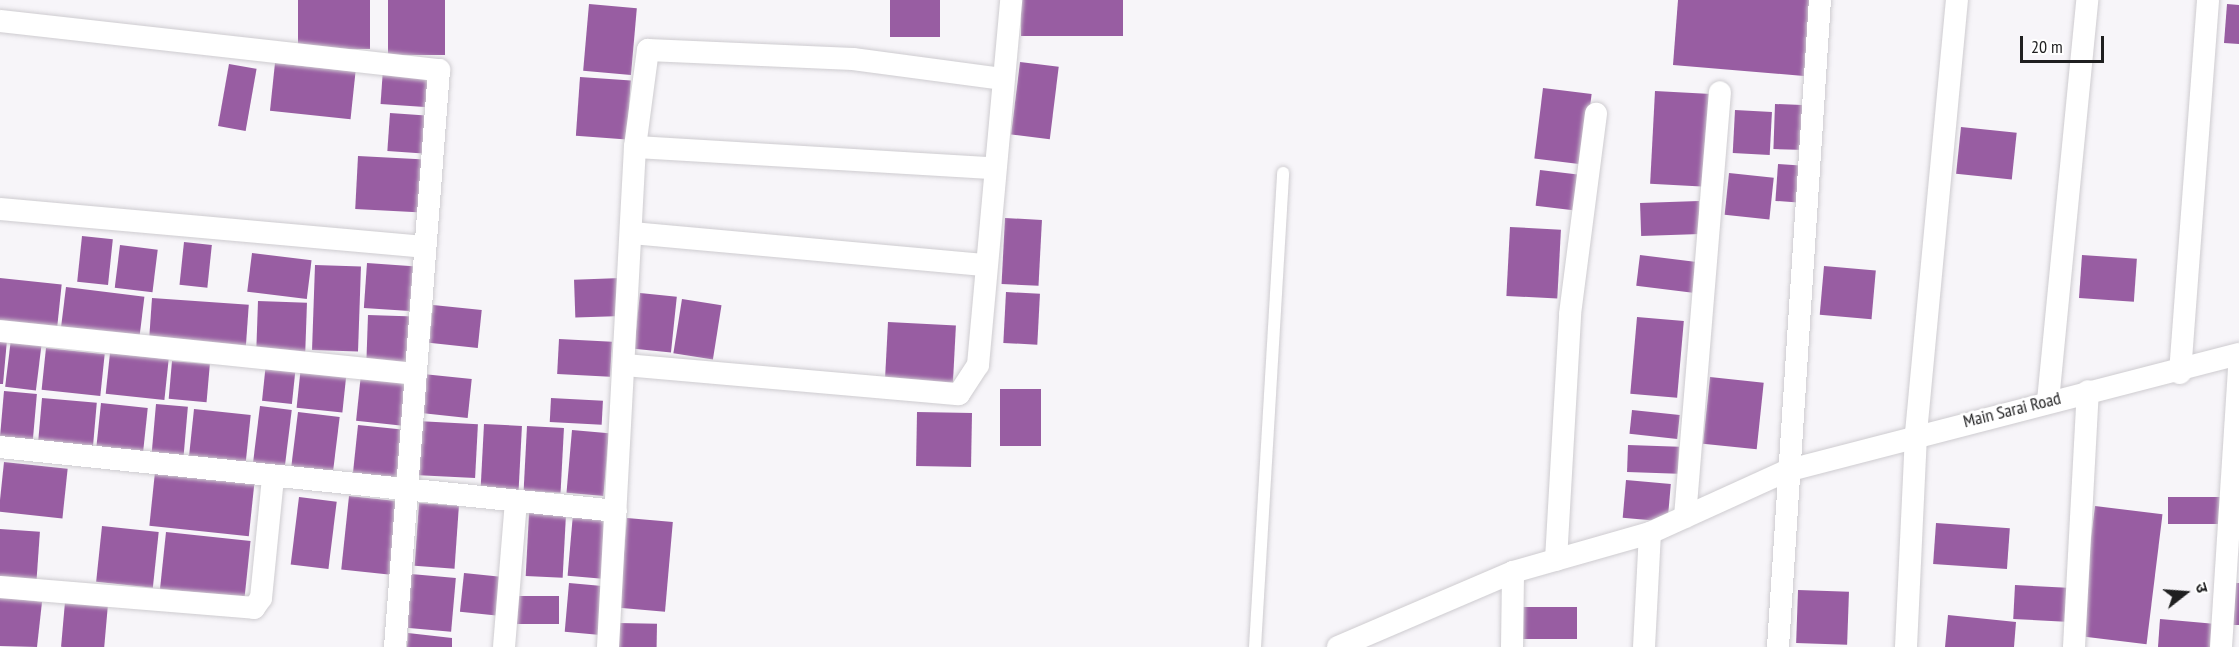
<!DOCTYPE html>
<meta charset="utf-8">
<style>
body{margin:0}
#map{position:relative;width:2239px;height:647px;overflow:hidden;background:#f7f5f9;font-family:"PT Sans Narrow","Noto Sans Devanagari",sans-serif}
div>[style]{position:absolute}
.building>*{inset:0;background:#985da2;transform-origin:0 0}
.roads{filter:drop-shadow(0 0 2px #ceccd0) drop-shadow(0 0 2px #ceccd0)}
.service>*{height:12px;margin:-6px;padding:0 6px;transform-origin:6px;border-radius:6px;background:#fff}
.minor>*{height:22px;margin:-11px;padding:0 11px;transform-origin:11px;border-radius:11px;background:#fff}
span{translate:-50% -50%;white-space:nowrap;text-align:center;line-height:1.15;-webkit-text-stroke:5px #fff;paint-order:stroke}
.street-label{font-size:18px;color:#1f1f20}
.north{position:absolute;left:2155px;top:563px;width:60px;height:60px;-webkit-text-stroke:4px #fff;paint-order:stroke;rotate:73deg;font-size:16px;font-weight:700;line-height:24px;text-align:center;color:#1f1f20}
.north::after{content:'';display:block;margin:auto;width:21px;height:27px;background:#1f1f20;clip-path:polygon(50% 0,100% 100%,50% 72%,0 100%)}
.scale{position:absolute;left:2020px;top:36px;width:84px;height:27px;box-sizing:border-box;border:3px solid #1f1f20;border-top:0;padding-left:8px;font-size:18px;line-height:21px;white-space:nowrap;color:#1f1f20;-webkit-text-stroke:4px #fff;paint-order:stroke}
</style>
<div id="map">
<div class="building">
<i style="left:298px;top:0;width:72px;height:49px"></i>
<i style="left:388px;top:0;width:57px;height:55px"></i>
<i style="left:890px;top:0;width:50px;height:37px"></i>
<i style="left:1021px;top:0;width:102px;height:36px"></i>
<i style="clip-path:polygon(1678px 0,1810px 0,1804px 76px,1673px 65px)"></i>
<i style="left:589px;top:4px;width:48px;height:67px;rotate:5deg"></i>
<i style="clip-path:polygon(2227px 4px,2239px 5px,2239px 44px,2224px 43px)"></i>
<i style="left:1020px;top:62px;width:39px;height:73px;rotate:7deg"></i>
<i style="left:275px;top:63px;width:81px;height:48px;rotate:6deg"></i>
<i style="left:229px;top:64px;width:28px;height:63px;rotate:10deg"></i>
<i style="left:383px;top:69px;width:48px;height:35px;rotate:4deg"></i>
<i style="left:580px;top:77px;width:51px;height:59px;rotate:4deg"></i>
<i style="left:1543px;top:88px;width:49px;height:71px;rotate:7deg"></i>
<i style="left:1655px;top:91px;width:56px;height:93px;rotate:3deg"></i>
<i style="left:1775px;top:104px;width:33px;height:45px;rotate:2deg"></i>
<i style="left:1735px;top:110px;width:37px;height:43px;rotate:3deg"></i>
<i style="left:390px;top:113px;width:43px;height:38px;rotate:4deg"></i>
<i style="left:1961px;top:127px;width:56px;height:47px;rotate:6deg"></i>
<i style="left:358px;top:156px;width:67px;height:53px;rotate:3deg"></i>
<i style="left:1778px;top:164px;width:26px;height:37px;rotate:4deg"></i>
<i style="left:1540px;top:170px;width:40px;height:36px;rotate:7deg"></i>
<i style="left:1729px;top:173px;width:45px;height:42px;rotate:6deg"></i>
<i style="left:1699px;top:201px;width:33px;height:59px;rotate:88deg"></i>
<i style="left:1005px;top:218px;width:37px;height:66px;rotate:3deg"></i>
<i style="left:1510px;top:227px;width:51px;height:69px;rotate:3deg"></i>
<i style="left:82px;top:236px;width:31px;height:46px;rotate:6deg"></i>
<i style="left:184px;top:242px;width:28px;height:43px;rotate:6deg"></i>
<i style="left:120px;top:245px;width:38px;height:43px;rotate:7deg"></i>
<i style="left:252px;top:253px;width:60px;height:39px;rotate:7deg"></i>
<i style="left:1640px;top:255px;width:57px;height:31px;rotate:7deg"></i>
<i style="left:2082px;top:255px;width:55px;height:43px;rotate:4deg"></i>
<i style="left:367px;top:263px;width:46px;height:45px;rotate:4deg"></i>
<i style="left:315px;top:265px;width:46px;height:85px;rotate:2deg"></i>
<i style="left:1824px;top:266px;width:52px;height:49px;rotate:5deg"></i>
<i style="left:0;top:278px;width:62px;height:48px;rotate:6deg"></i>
<i style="left:621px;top:278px;width:38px;height:47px;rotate:88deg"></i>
<i style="left:66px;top:287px;width:79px;height:44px;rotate:7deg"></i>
<i style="left:1006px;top:292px;width:34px;height:51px;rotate:3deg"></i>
<i style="left:640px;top:293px;width:37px;height:56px;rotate:6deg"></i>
<i style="left:152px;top:298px;width:97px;height:45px;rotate:4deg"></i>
<i style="left:682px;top:299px;width:40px;height:55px;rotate:9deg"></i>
<i style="left:258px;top:301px;width:49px;height:53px;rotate:2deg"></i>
<i style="left:433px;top:305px;width:49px;height:38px;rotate:6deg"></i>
<i style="left:368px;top:315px;width:46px;height:48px;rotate:2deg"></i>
<i style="left:1637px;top:317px;width:47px;height:77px;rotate:5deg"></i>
<i style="left:888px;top:322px;width:68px;height:60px;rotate:3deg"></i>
<i style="clip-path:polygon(0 339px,7px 340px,3px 384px,0 384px)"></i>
<i style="left:11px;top:339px;width:31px;height:48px;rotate:7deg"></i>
<i style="left:559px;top:339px;width:53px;height:35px;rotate:3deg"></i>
<i style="left:46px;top:348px;width:59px;height:42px;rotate:6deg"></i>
<i style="left:110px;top:353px;width:59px;height:41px;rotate:6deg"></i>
<i style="left:172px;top:361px;width:38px;height:38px;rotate:5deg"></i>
<i style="left:266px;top:363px;width:30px;height:38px;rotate:6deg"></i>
<i style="left:301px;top:366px;width:46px;height:42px;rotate:6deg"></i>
<i style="left:361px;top:374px;width:47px;height:47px;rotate:6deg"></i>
<i style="left:423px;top:374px;width:49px;height:39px;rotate:6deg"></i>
<i style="left:1710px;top:377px;width:54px;height:67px;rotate:6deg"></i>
<i style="left:1000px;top:389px;width:41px;height:57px"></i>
<i style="left:4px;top:391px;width:33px;height:53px;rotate:5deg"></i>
<i style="left:42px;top:398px;width:55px;height:53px;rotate:5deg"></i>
<i style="left:551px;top:398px;width:52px;height:24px;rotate:3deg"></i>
<i style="left:101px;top:403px;width:47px;height:55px;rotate:6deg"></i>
<i style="left:156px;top:404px;width:32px;height:53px;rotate:5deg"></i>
<i style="left:260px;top:406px;width:32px;height:61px;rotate:7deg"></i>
<i style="left:194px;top:409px;width:57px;height:56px;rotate:6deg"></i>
<i style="left:1632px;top:410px;width:48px;height:24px;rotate:6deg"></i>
<i style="left:298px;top:412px;width:42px;height:56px;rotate:7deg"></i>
<i style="left:917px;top:412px;width:55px;height:54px;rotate:1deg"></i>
<i style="left:417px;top:421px;width:61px;height:54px;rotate:3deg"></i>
<i style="left:484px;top:424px;width:38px;height:65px;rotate:3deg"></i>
<i style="left:358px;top:425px;width:44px;height:51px;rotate:6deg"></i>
<i style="left:527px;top:426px;width:37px;height:65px;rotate:3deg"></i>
<i style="left:572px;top:430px;width:37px;height:63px;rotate:5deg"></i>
<i style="left:1628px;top:445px;width:51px;height:27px;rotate:2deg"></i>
<i style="left:4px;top:462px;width:64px;height:50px;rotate:6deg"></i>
<i style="left:155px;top:472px;width:100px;height:54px;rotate:6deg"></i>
<i style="left:1626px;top:480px;width:45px;height:38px;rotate:5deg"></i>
<i style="left:349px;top:496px;width:50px;height:74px;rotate:6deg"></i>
<i style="left:299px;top:497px;width:38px;height:68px;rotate:7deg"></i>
<i style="left:2168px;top:497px;width:54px;height:27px"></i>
<i style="left:419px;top:503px;width:40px;height:63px;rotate:4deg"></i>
<i style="left:2095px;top:506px;width:68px;height:131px;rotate:7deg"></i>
<i style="left:529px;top:513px;width:37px;height:63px;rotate:3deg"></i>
<i style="left:573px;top:514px;width:38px;height:62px;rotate:5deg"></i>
<i style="left:627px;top:518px;width:46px;height:90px;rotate:5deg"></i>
<i style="left:1936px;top:523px;width:74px;height:41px;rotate:4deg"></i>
<i style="left:102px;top:526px;width:57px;height:56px;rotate:6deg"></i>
<i style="left:0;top:529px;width:40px;height:57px;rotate:4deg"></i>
<i style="left:166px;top:532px;width:85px;height:57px;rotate:6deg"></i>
<i style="left:464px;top:573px;width:39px;height:39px;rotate:6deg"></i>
<i style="left:411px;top:574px;width:45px;height:54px;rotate:5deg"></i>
<i style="left:569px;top:583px;width:36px;height:49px;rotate:5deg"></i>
<i style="left:2230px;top:583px;width:9px;height:42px"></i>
<i style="left:2015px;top:585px;width:57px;height:34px;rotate:3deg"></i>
<i style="left:1798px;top:590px;width:51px;height:53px;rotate:2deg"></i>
<i style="left:559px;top:596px;width:28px;height:43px;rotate:90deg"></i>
<i style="clip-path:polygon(0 597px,42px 602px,37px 647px,0 646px)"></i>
<i style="left:65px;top:602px;width:43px;height:45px;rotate:5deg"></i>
<i style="left:1577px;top:607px;width:32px;height:56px;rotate:90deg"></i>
<i style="clip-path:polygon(1948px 615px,2016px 622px,2014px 647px,1945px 647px)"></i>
<i style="clip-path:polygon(2160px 619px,2216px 624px,2214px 647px,2158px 647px)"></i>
<i style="left:618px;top:623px;width:39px;height:24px;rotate:1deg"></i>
<i style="clip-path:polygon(408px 633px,452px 638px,452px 647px,407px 647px)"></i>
</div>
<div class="roads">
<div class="service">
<i style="left:1255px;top:647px;width:475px;rotate:-86.6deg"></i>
</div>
<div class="minor">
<i style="left:0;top:21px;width:442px;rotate:6.4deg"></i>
<i style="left:439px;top:70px;width:579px;rotate:94.36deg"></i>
<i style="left:635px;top:147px;width:358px;rotate:3.4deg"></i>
<i style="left:0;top:209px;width:426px;rotate:5.1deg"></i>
<i style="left:632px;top:233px;width:353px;rotate:5.2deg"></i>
<i style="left:0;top:331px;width:418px;rotate:5.9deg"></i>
<i style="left:625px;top:365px;width:335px;rotate:5deg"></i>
<i style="left:959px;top:394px;width:35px;rotate:-57deg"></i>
<i style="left:978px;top:365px;width:366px;rotate:-84.8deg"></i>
<i style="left:2180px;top:373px;width:374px;rotate:-85.7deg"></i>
<i style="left:2048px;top:401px;width:403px;rotate:-84.4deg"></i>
<i style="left:0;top:447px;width:619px;rotate:5.93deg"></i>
<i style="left:1685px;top:517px;width:426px;rotate:-85.3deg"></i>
<i style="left:1556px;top:560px;width:246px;rotate:-86.7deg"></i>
<i style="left:1570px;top:314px;width:202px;rotate:-82.6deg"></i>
<i style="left:0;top:587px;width:255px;rotate:4.7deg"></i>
<i style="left:254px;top:608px;width:12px;rotate:-55deg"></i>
<i style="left:261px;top:598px;width:121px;rotate:-84.3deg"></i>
<i style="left:504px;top:647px;width:145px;rotate:-85.3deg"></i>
<i style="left:608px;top:647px;width:501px;rotate:-86.91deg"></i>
<i style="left:635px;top:147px;width:98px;rotate:-82.4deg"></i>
<i style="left:648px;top:50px;width:205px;rotate:2.5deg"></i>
<i style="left:853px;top:59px;width:150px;rotate:7.6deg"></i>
<i style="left:1338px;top:647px;width:190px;rotate:-23.2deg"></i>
<i style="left:1513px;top:572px;width:142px;rotate:-15.9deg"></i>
<i style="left:1650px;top:533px;width:149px;rotate:-24.5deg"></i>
<i style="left:1786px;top:471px;width:468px;rotate:-14.5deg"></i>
<i style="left:1512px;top:647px;width:75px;rotate:-89.2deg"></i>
<i style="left:1644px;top:647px;width:114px;rotate:-87deg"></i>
<i style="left:1778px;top:647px;width:648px;rotate:-86.29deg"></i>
<i style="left:1906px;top:647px;width:214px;rotate:-87.3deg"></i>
<i style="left:1916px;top:433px;width:435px;rotate:-84.6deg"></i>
<i style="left:2074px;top:647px;width:256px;rotate:-86.9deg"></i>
<i style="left:2221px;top:647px;width:279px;rotate:-86.3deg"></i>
</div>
</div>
<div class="street-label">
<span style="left:2012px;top:410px;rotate:-14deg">Main Sarai Road</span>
</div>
<div class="north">उ</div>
<div class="scale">20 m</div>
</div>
